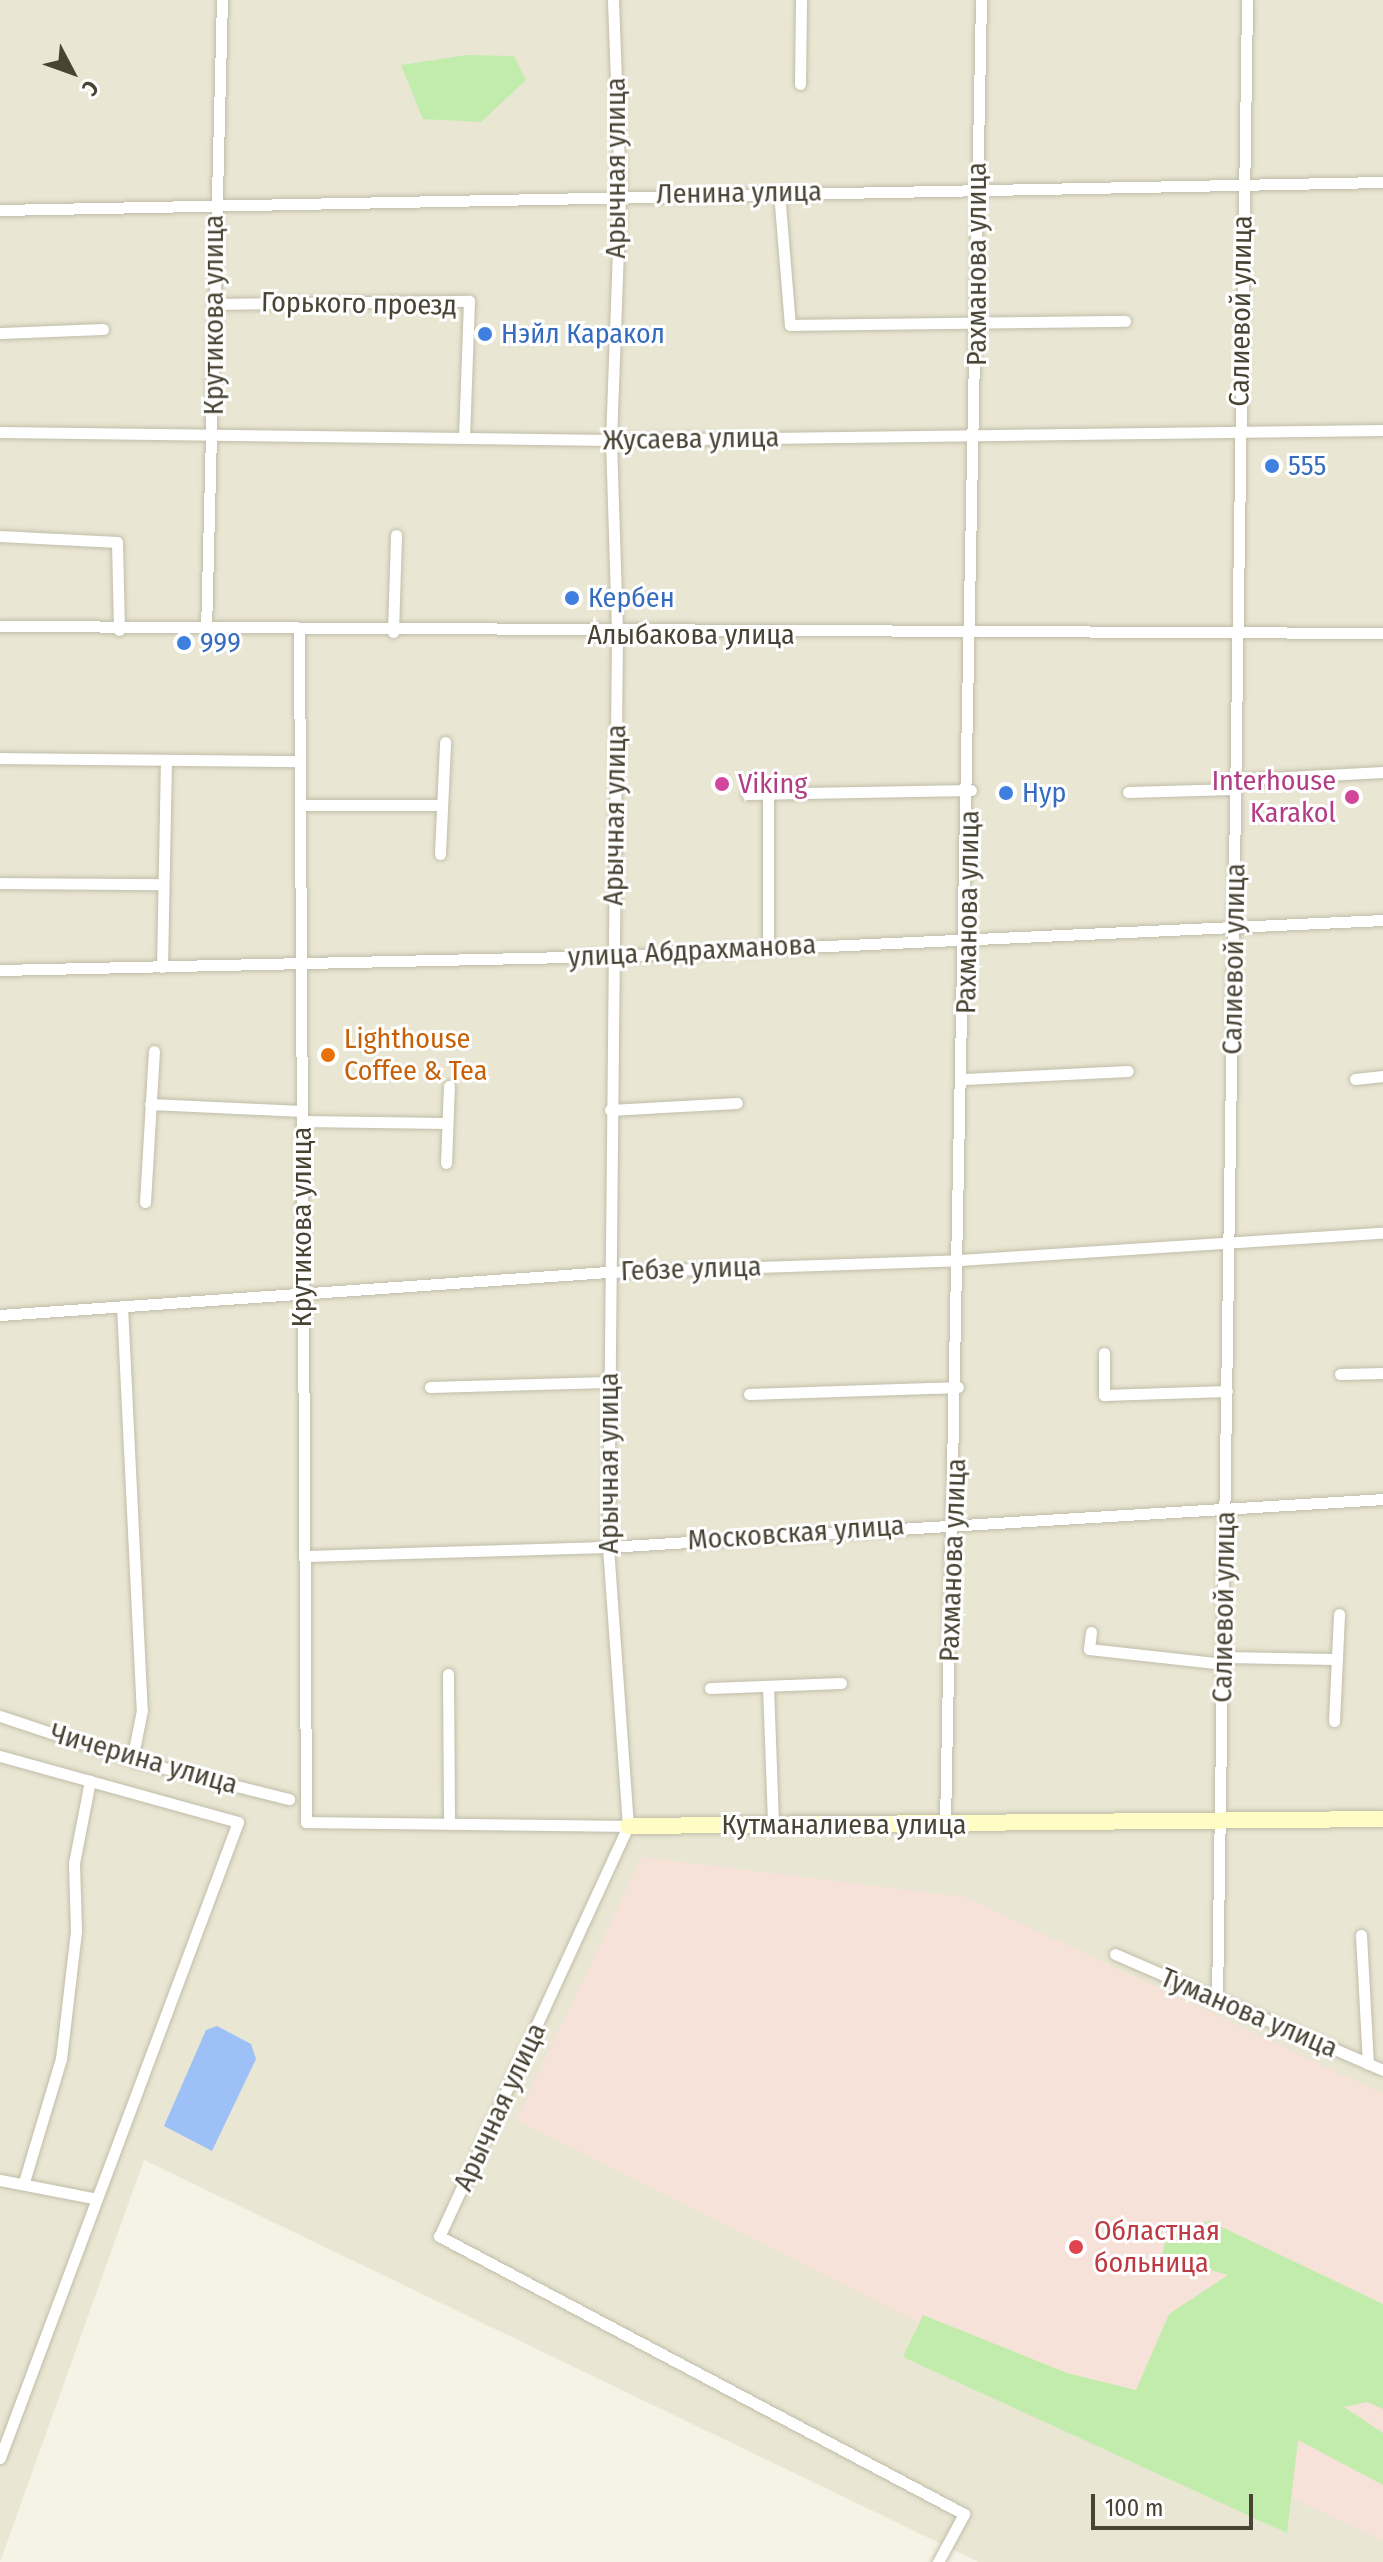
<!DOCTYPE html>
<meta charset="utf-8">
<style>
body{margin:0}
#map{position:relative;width:1383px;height:2562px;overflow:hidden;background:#f4f3e6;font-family:"Fira Sans Condensed",sans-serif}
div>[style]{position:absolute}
.residential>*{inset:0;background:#e9e6d3}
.medical>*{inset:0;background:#f6e2d8}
.green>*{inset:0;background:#c2ecab}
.water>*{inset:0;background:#9dc0f6}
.roads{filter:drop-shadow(0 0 2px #c0bda8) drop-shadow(0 0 2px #c0bda8)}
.street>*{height:11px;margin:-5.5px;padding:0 5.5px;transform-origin:5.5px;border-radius:5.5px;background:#fff}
.secondary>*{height:16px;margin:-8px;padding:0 8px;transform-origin:8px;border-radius:8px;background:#fffdc5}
.dots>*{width:22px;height:22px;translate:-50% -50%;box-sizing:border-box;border:4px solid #fff;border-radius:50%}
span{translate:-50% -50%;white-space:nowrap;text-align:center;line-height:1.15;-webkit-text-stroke:6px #fff;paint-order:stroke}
.street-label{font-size:28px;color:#484434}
.shop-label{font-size:28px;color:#366cbe}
.left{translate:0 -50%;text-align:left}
.hotel-label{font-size:28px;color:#b23c85}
.right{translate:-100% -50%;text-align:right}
.food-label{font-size:28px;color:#c56008}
.health-label{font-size:28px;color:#be3a42}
.north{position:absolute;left:32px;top:32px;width:80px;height:80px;-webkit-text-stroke:6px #fff;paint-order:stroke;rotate:131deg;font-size:22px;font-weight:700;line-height:32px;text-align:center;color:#484434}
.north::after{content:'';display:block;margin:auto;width:28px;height:36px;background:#484434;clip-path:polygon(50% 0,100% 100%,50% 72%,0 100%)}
.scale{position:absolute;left:1091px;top:2494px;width:162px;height:36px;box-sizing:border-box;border:4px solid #484434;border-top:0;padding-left:10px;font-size:24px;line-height:28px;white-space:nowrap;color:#484434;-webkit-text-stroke:6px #fff;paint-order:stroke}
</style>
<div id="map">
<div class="residential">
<i style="clip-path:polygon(0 0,1383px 0,1383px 2562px,979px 2562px,144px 2160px,0 2562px)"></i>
</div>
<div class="medical">
<i style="clip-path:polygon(642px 1857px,965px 1897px,1383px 2094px,1383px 2540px,1021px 2374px,516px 2120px)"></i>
</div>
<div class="green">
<i style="clip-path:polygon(467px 55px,514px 56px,526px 80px,481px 122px,423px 119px,401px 65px)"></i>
<i style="clip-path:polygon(1209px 2221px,1383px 2304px,1383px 2409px,1367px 2402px,1344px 2407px,1383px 2433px,1383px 2485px,1298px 2440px,1287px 2533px,903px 2357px,923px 2315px,1067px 2373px,1136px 2390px,1169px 2314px,1228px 2275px,1162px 2257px,1166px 2236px)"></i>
</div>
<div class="water">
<i style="clip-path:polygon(217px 2026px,251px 2044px,256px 2059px,212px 2151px,164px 2126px,206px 2030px)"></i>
</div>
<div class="roads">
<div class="street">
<i style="left:613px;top:0;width:195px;rotate:87.9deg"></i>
<i style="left:620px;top:195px;width:245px;rotate:92.1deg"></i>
<i style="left:611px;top:440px;width:194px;rotate:88.2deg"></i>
<i style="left:617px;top:634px;width:913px;rotate:90.56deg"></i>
<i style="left:608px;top:1547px;width:280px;rotate:85.9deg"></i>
<i style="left:628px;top:1826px;width:451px;rotate:114.7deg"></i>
<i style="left:439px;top:2236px;width:594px;rotate:27.9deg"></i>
<i style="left:964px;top:2514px;width:55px;rotate:118.4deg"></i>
<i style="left:800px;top:84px;width:84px;rotate:-89.3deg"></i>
<i style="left:779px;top:192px;width:133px;rotate:85.3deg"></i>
<i style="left:790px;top:325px;width:335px;rotate:-0.7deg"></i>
<i style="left:0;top:210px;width:1383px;rotate:-1.16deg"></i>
<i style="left:214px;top:304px;width:255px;rotate:-0.7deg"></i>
<i style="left:469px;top:301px;width:136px;rotate:92.1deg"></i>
<i style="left:0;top:333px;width:103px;rotate:-2.2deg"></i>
<i style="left:0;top:432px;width:611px;rotate:0.75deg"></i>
<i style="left:611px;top:440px;width:772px;rotate:-0.74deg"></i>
<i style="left:0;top:536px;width:117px;rotate:2.9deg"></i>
<i style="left:117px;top:542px;width:88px;rotate:88.7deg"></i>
<i style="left:0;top:626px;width:1383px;rotate:0.29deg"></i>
<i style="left:206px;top:631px;width:631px;rotate:-88.55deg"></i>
<i style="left:299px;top:631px;width:1191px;rotate:89.66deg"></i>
<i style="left:306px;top:1822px;width:322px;rotate:0.7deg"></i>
<i style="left:393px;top:632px;width:97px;rotate:-88.2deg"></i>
<i style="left:0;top:758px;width:300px;rotate:0.6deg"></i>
<i style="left:1234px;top:780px;width:149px;rotate:-3.1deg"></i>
<i style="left:1128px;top:792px;width:107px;rotate:-1.6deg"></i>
<i style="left:747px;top:794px;width:224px;rotate:-1deg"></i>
<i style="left:768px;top:794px;width:151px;rotate:90deg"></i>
<i style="left:300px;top:805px;width:141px"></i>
<i style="left:440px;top:854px;width:112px;rotate:-87.4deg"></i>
<i style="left:0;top:883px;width:160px;rotate:0.4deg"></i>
<i style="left:162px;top:967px;width:206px;rotate:-88.9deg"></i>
<i style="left:0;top:970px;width:614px;rotate:-1.31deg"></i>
<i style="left:614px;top:956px;width:770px;rotate:-2.68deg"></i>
<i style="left:964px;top:1079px;width:164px;rotate:-2.8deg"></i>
<i style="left:1355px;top:1079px;width:28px;rotate:-6deg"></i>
<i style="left:150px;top:1104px;width:152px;rotate:2.6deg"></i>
<i style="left:610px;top:1110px;width:127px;rotate:-3.2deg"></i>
<i style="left:302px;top:1121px;width:144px;rotate:0.8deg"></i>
<i style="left:446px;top:1163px;width:77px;rotate:-87.8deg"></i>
<i style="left:145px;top:1202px;width:151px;rotate:-86.6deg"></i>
<i style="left:122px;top:1306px;width:404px;rotate:87.2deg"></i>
<i style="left:142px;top:1710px;width:51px;rotate:101.3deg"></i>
<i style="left:0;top:1315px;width:610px;rotate:-4.05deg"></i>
<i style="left:608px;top:1272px;width:353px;rotate:-1.9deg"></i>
<i style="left:961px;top:1260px;width:423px;rotate:-3.7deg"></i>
<i style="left:1104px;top:1353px;width:42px;rotate:90deg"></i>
<i style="left:1104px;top:1395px;width:123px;rotate:-1.9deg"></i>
<i style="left:1340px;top:1374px;width:43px;rotate:-1.3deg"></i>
<i style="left:430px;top:1387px;width:178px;rotate:-1.6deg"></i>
<i style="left:749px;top:1394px;width:209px;rotate:-1.9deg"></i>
<i style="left:304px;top:1556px;width:304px;rotate:-1.7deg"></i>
<i style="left:608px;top:1547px;width:776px;rotate:-3.54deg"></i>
<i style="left:1091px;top:1632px;width:17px;rotate:97deg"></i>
<i style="left:1089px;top:1649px;width:136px;rotate:6.3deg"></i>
<i style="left:1224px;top:1657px;width:111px;rotate:1deg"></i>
<i style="left:448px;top:1674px;width:150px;rotate:89.6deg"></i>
<i style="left:768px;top:1686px;width:139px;rotate:87.9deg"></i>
<i style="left:710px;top:1688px;width:131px;rotate:-2.2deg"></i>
<i style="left:0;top:1716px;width:139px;rotate:18.4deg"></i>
<i style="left:132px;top:1760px;width:162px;rotate:14deg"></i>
<i style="left:1334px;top:1721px;width:107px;rotate:-87.3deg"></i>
<i style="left:0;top:1756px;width:247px;rotate:15.5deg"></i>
<i style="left:238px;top:1822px;width:679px;rotate:110.52deg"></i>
<i style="left:945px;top:1824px;width:1824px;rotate:-88.87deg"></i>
<i style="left:1361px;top:1935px;width:129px;rotate:86.9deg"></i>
<i style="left:1115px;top:1954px;width:292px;rotate:23.4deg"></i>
<i style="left:1217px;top:2001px;width:2001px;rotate:-89.14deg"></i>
<i style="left:0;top:2180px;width:95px;rotate:11deg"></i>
<i style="left:24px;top:2182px;width:128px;rotate:-73.3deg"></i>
<i style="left:61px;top:2059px;width:129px;rotate:-83.3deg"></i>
<i style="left:76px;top:1931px;width:68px;rotate:-91.7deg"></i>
<i style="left:74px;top:1863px;width:84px;rotate:-79deg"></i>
</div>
<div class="secondary">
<i style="left:628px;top:1826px;width:755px;rotate:-0.53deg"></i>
</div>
</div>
<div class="dots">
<i style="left:485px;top:334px;background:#3f7fe0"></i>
<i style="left:1272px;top:466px;background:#3f7fe0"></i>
<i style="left:572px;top:598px;background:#3f7fe0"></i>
<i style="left:184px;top:643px;background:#3f7fe0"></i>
<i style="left:722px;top:784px;background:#d1479c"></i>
<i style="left:1006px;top:793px;background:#3f7fe0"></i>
<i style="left:1352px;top:797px;background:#d1479c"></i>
<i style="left:328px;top:1055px;background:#e8710a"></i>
<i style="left:1076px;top:2247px;background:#e0444e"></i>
</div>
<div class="street-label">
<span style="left:616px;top:168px;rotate:-90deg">Арычная улица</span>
<span style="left:739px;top:193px;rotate:-1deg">Ленина улица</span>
<span style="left:977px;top:264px;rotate:-90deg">Рахманова улица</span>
<span style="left:359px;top:304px;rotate:1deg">Горького проезд</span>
<span style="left:1241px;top:311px;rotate:-89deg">Салиевой улица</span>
<span style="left:214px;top:315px;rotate:-90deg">Крутикова улица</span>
<span style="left:691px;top:439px;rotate:-1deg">Жусаева улица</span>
<span style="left:691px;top:635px">Алыбакова улица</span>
<span style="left:615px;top:815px;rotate:-89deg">Арычная улица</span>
<span style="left:968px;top:912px;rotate:-89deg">Рахманова улица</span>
<span style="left:692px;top:951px;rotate:-3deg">улица Абдрахманова</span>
<span style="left:1234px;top:959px;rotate:-89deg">Салиевой улица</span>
<span style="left:302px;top:1227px;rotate:-90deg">Крутикова улица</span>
<span style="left:691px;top:1269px;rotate:-2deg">Гебзе улица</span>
<span style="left:609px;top:1463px;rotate:-90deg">Арычная улица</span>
<span style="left:796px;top:1533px;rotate:-4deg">Московская улица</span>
<span style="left:953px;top:1560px;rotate:-88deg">Рахманова улица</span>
<span style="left:1224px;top:1607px;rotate:-89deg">Салиевой улица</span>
<span style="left:144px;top:1759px;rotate:16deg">Чичерина улица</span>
<span style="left:844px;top:1825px">Кутманалиева улица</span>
<span style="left:1249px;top:2013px;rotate:23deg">Туманова улица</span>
<span style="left:500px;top:2107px;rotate:-65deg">Арычная улица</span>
</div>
<div class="shop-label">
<span class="left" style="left:501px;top:334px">Нэйл Каракол</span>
<span class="left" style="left:1288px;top:466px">555</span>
<span class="left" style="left:588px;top:598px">Кербен</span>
<span class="left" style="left:200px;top:643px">999</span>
<span class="left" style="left:1022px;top:793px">Нур</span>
</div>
<div class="hotel-label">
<span class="right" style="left:1336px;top:797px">Interhouse<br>Karakol</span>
<span class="left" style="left:738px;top:784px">Viking</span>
</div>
<div class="food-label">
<span class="left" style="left:344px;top:1055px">Lighthouse<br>Coffee &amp; Tea</span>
</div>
<div class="health-label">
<span class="left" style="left:1094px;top:2247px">Областная<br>больница</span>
</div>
<div class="north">С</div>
<div class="scale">100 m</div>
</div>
